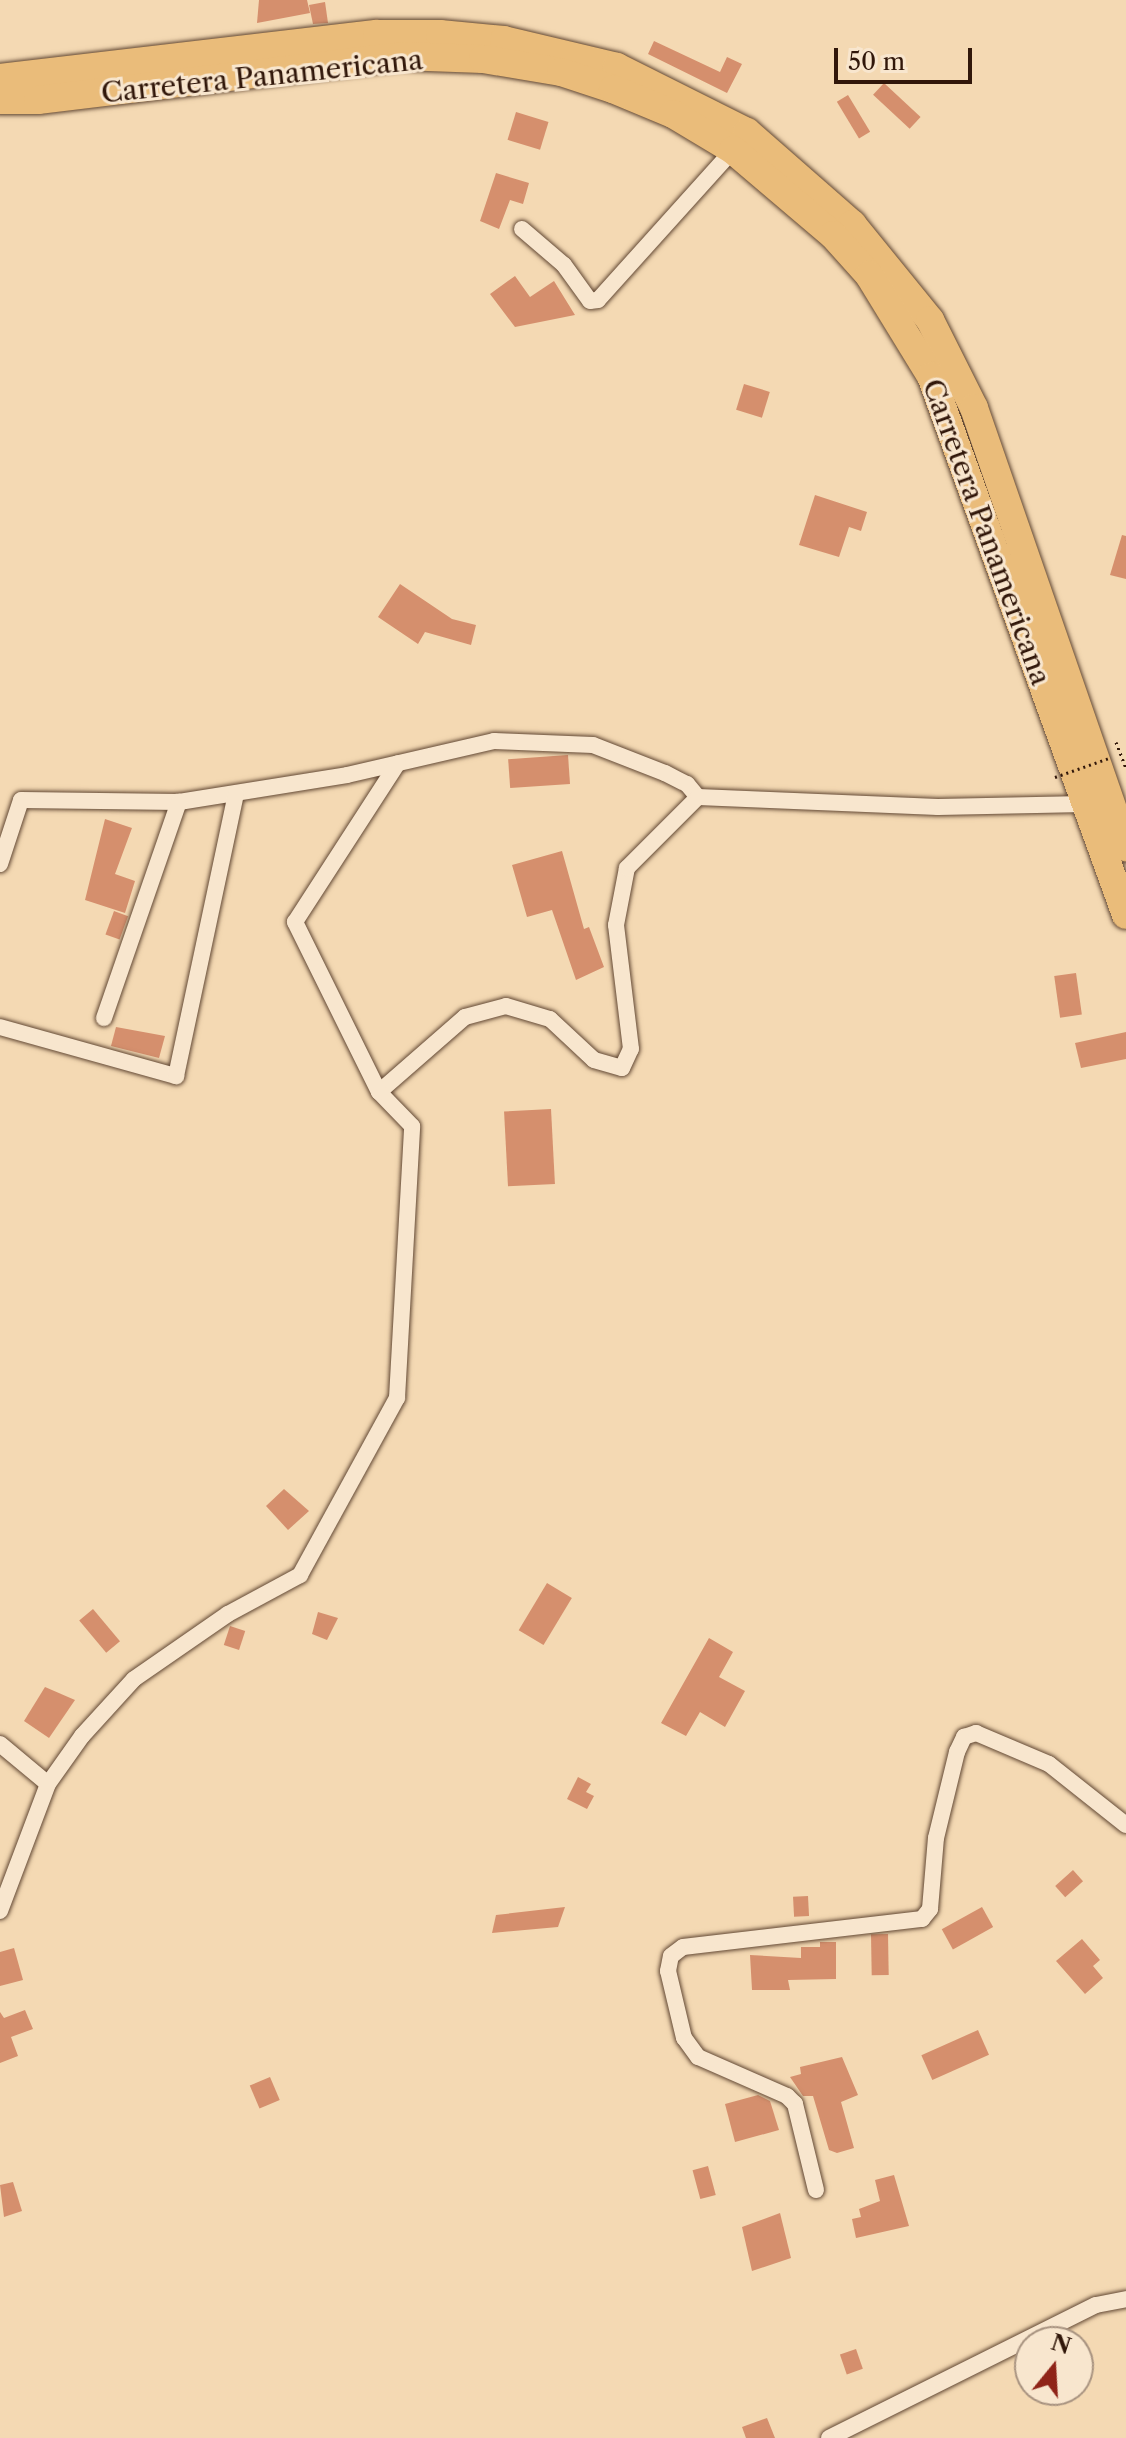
<!DOCTYPE html>
<style>
body{margin:0}
#map{position:relative;width:1126px;height:2438px;overflow:hidden;background:#f4d9b3;font-family:"Libre Caslon Text",serif}
div>[style]{position:absolute}
.building>*{inset:0;background:#d58f6d;transform-origin:0 0}
.path>*{height:3px;margin-top:-1.5px;transform-origin:0;background:repeating-linear-gradient(90deg,#31170a 0 2px,transparent 0 6px)}
.roads{filter:drop-shadow(0 0 2px #624834) drop-shadow(0 0 2px #624834)}
.street>*{height:16px;margin:-8px;padding:0 8px;transform-origin:8px;border-radius:8px;background:#f8e6ce}
.highway>*{height:28px;margin:-14px;padding:0 14px;transform-origin:14px;border-radius:14px;background:#eabc7a}
.path-bridge>*{height:3px;margin-top:-1.5px;transform-origin:0;background:repeating-linear-gradient(90deg,#31170a 0 2px,transparent 0 6px)}
span{translate:-50% -50%;white-space:nowrap;text-align:center;line-height:1.15;-webkit-text-stroke:6px #f8e6ce;paint-order:stroke}
.street-label{font-size:28px;color:#31170a}
.north{position:absolute;left:1014px;top:2326px;width:80px;height:80px;box-sizing:border-box;background:#f8e6ce;border:2px solid #a89380;border-radius:50%;rotate:18deg;font-size:22px;font-weight:700;line-height:32px;text-align:center;color:#31170a}
.north::after{content:'';display:block;margin:auto;width:28px;height:36px;background:#8f2418;clip-path:polygon(50% 0,100% 100%,50% 72%,0 100%)}
.scale{position:absolute;left:834px;top:48px;width:138px;height:36px;box-sizing:border-box;border:4px solid #31170a;border-top:0;padding-left:10px;font-size:24px;line-height:28px;white-space:nowrap;color:#31170a;-webkit-text-stroke:6px #f8e6ce;paint-order:stroke}
</style>
<div id="map">
<div class="building">
<i style="clip-path:polygon(259px 0,307px 0,310px 13px,257px 23px)"></i>
<i style="clip-path:polygon(325px 2px,328px 23px,313px 24px,309px 5px)"></i>
<i style="clip-path:polygon(654px 41px,720px 72px,727px 57px,742px 64px,727px 93px,648px 54px)"></i>
<i style="left:884px;top:83px;width:50px;height:16px;rotate:43deg"></i>
<i style="left:848px;top:95px;width:43px;height:13px;rotate:59deg"></i>
<i style="left:516px;top:112px;width:34px;height:29px;rotate:17deg"></i>
<i style="clip-path:polygon(496px 173px,529px 183px,523px 204px,510px 200px,499px 229px,480px 221px)"></i>
<i style="clip-path:polygon(515px 276px,530px 297px,554px 281px,575px 315px,515px 327px,490px 294px)"></i>
<i style="left:744px;top:384px;width:27px;height:27px;rotate:17deg"></i>
<i style="clip-path:polygon(815px 495px,867px 512px,861px 531px,849px 527px,839px 557px,799px 545px)"></i>
<i style="clip-path:polygon(1122px 535px,1126px 536px,1126px 579px,1110px 575px)"></i>
<i style="clip-path:polygon(400px 584px,452px 619px,476px 625px,471px 645px,425px 632px,418px 644px,378px 617px)"></i>
<i style="left:568px;top:755px;width:29px;height:60px;rotate:86deg"></i>
<i style="clip-path:polygon(105px 819px,132px 828px,115px 874px,135px 881px,125px 913px,85px 900px)"></i>
<i style="clip-path:polygon(562px 851px,584px 929px,589px 927px,604px 967px,576px 980px,552px 910px,527px 917px,512px 865px)"></i>
<i style="left:114px;top:911px;width:15px;height:25px;rotate:20deg"></i>
<i style="left:1076px;top:973px;width:42px;height:22px;rotate:82deg"></i>
<i style="clip-path:polygon(116px 1027px,165px 1036px,159px 1058px,111px 1046px)"></i>
<i style="clip-path:polygon(1126px 1032px,1126px 1059px,1081px 1068px,1075px 1043px)"></i>
<i style="left:551px;top:1109px;width:75px;height:47px;rotate:87deg"></i>
<i style="clip-path:polygon(284px 1489px,309px 1511px,288px 1530px,266px 1506px)"></i>
<i style="left:547px;top:1583px;width:29px;height:55px;rotate:31deg"></i>
<i style="left:93px;top:1609px;width:42px;height:18px;rotate:50deg"></i>
<i style="clip-path:polygon(318px 1612px,338px 1618px,327px 1640px,312px 1634px)"></i>
<i style="left:230px;top:1626px;width:16px;height:20px;rotate:18deg"></i>
<i style="clip-path:polygon(709px 1638px,733px 1652px,719px 1677px,745px 1691px,725px 1727px,700px 1712px,686px 1736px,661px 1723px)"></i>
<i style="clip-path:polygon(45px 1687px,75px 1700px,49px 1738px,24px 1721px)"></i>
<i style="clip-path:polygon(578px 1777px,591px 1784px,586px 1792px,594px 1796px,587px 1809px,567px 1799px)"></i>
<i style="left:1073px;top:1870px;width:15px;height:24px;rotate:48deg"></i>
<i style="left:808px;top:1896px;width:20px;height:15px;rotate:87deg"></i>
<i style="clip-path:polygon(565px 1907px,558px 1927px,492px 1933px,496px 1915px)"></i>
<i style="left:982px;top:1907px;width:23px;height:46px;rotate:61deg"></i>
<i style="left:888px;top:1934px;width:41px;height:17px;rotate:89deg"></i>
<i style="clip-path:polygon(1082px 1939px,1100px 1960px,1093px 1966px,1103px 1978px,1085px 1994px,1056px 1961px)"></i>
<i style="clip-path:polygon(820px 1942px,836px 1942px,836px 1979px,788px 1980px,790px 1990px,752px 1990px,750px 1955px,801px 1958px,801px 1947px,820px 1947px)"></i>
<i style="clip-path:polygon(14px 1948px,23px 1980px,0 1986px,0 1952px)"></i>
<i style="clip-path:polygon(25px 2010px,33px 2029px,11px 2037px,18px 2056px,0 2063px,0 2012px,4px 2018px)"></i>
<i style="left:978px;top:2030px;width:27px;height:62px;rotate:66deg"></i>
<i style="clip-path:polygon(842px 2057px,858px 2095px,841px 2102px,854px 2148px,837px 2153px,829px 2150px,813px 2096px,803px 2096px,790px 2077px,801px 2074px,800px 2067px)"></i>
<i style="left:270px;top:2077px;width:25px;height:22px;rotate:67deg"></i>
<i style="clip-path:polygon(758px 2095px,770px 2101px,779px 2130px,735px 2142px,725px 2104px)"></i>
<i style="left:708px;top:2166px;width:30px;height:16px;rotate:75deg"></i>
<i style="clip-path:polygon(894px 2175px,909px 2226px,856px 2238px,852px 2219px,861px 2217px,859px 2209px,880px 2201px,875px 2180px)"></i>
<i style="clip-path:polygon(13px 2182px,22px 2211px,4px 2217px,0 2185px)"></i>
<i style="clip-path:polygon(780px 2213px,791px 2258px,752px 2271px,742px 2227px)"></i>
<i style="left:856px;top:2349px;width:21px;height:17px;rotate:71deg"></i>
<i style="clip-path:polygon(767px 2418px,775px 2438px,746px 2438px,742px 2427px)"></i>
</div>
<div class="path">
<i style="left:1116px;top:742px;width:28px;rotate:69deg"></i>
</div>
<div class="roads">
<div class="street">
<i style="left:522px;top:229px;width:55px;rotate:40.6deg"></i>
<i style="left:564px;top:265px;width:44px;rotate:54.2deg"></i>
<i style="left:590px;top:301px;width:8px;rotate:-7deg"></i>
<i style="left:598px;top:300px;width:202px;rotate:-48deg"></i>
<i style="left:0;top:864px;width:67px;rotate:-71.8deg"></i>
<i style="left:21px;top:800px;width:158px;rotate:0.7deg"></i>
<i style="left:179px;top:802px;width:170px;rotate:-9.1deg"></i>
<i style="left:347px;top:775px;width:151px;rotate:-13deg"></i>
<i style="left:494px;top:741px;width:99px;rotate:2.3deg"></i>
<i style="left:593px;top:745px;width:77px;rotate:21.3deg"></i>
<i style="left:665px;top:773px;width:25px;rotate:27deg"></i>
<i style="left:687px;top:784px;width:17px;rotate:50deg"></i>
<i style="left:104px;top:1018px;width:229px;rotate:-70.9deg"></i>
<i style="left:0;top:1027px;width:183px;rotate:15.6deg"></i>
<i style="left:176px;top:1076px;width:288px;rotate:-78deg"></i>
<i style="left:379px;top:1092px;width:114px;rotate:-41.1deg"></i>
<i style="left:465px;top:1017px;width:42px;rotate:-15deg"></i>
<i style="left:506px;top:1006px;width:46px;rotate:16.5deg"></i>
<i style="left:550px;top:1019px;width:60px;rotate:43deg"></i>
<i style="left:594px;top:1060px;width:29px;rotate:16deg"></i>
<i style="left:622px;top:1068px;width:21px;rotate:-65deg"></i>
<i style="left:631px;top:1049px;width:125px;rotate:-96.9deg"></i>
<i style="left:616px;top:925px;width:58px;rotate:-79.1deg"></i>
<i style="left:627px;top:868px;width:100px;rotate:-45deg"></i>
<i style="left:698px;top:797px;width:240px;rotate:2.4deg"></i>
<i style="left:938px;top:807px;width:147px;rotate:-1.2deg"></i>
<i style="left:0;top:1744px;width:62px;rotate:39.8deg"></i>
<i style="left:0;top:1911px;width:136px;rotate:-69.3deg"></i>
<i style="left:48px;top:1784px;width:59px;rotate:-54.7deg"></i>
<i style="left:82px;top:1736px;width:77px;rotate:-47.6deg"></i>
<i style="left:134px;top:1679px;width:114px;rotate:-34.7deg"></i>
<i style="left:228px;top:1614px;width:82px;rotate:-28.4deg"></i>
<i style="left:300px;top:1575px;width:202px;rotate:-61.3deg"></i>
<i style="left:397px;top:1398px;width:272px;rotate:-86.8deg"></i>
<i style="left:412px;top:1126px;width:47px;rotate:-134.1deg"></i>
<i style="left:379px;top:1092px;width:190px;rotate:-116.3deg"></i>
<i style="left:295px;top:922px;width:189px;rotate:-57.1deg"></i>
<i style="left:816px;top:2190px;width:89px;rotate:-103.7deg"></i>
<i style="left:795px;top:2104px;width:11px;rotate:-135deg"></i>
<i style="left:787px;top:2096px;width:97px;rotate:-156.3deg"></i>
<i style="left:698px;top:2057px;width:24px;rotate:-126deg"></i>
<i style="left:684px;top:2038px;width:69px;rotate:-103.4deg"></i>
<i style="left:668px;top:1971px;width:15px;rotate:-79deg"></i>
<i style="left:671px;top:1956px;width:15px;rotate:-37deg"></i>
<i style="left:683px;top:1947px;width:241px;rotate:-6.7deg"></i>
<i style="left:922px;top:1919px;width:13px;rotate:-51deg"></i>
<i style="left:930px;top:1909px;width:71px;rotate:-85.2deg"></i>
<i style="left:936px;top:1838px;width:89px;rotate:-76.3deg"></i>
<i style="left:957px;top:1752px;width:17px;rotate:-65deg"></i>
<i style="left:964px;top:1737px;width:13px;rotate:-18deg"></i>
<i style="left:976px;top:1733px;width:79px;rotate:23deg"></i>
<i style="left:1049px;top:1764px;width:98px;rotate:38.4deg"></i>
<i style="left:829px;top:2438px;width:298px;rotate:-26.5deg"></i>
<i style="left:1096px;top:2305px;width:31px;rotate:-11deg"></i>
</div>
<div class="highway">
<i style="left:0;top:78px;width:380px;rotate:-6.7deg"></i>
<i style="left:377px;top:34px;width:63px"></i>
<i style="left:440px;top:34px;width:64px;rotate:5.4deg"></i>
<i style="left:504px;top:40px;width:116px;rotate:13.4deg"></i>
<i style="left:617px;top:67px;width:145px;rotate:26.6deg"></i>
<i style="left:747px;top:132px;width:140px;rotate:41.2deg"></i>
<i style="left:852px;top:224px;width:124px;rotate:50.9deg"></i>
<i style="left:930px;top:320px;width:98px;rotate:63.4deg"></i>
<i style="left:974px;top:408px;width:465px;rotate:70.9deg"></i>
<i style="left:0;top:100px;width:38px"></i>
<i style="left:38px;top:100px;width:366px;rotate:-6.9deg"></i>
<i style="left:401px;top:56px;width:82px;rotate:2.1deg"></i>
<i style="left:483px;top:59px;width:79px;rotate:9.5deg"></i>
<i style="left:561px;top:72px;width:55px;rotate:18.1deg"></i>
<i style="left:613px;top:89px;width:65px;rotate:22.6deg"></i>
<i style="left:673px;top:114px;width:70px;rotate:31deg"></i>
<i style="left:733px;top:150px;width:131px;rotate:40.4deg"></i>
<i style="left:833px;top:235px;width:54px;rotate:48deg"></i>
<i style="left:869px;top:275px;width:119px;rotate:58.5deg"></i>
<i style="left:931px;top:376px;width:573px;rotate:70.11deg"></i>
</div>
</div>
<div class="path-bridge">
<i style="left:1055px;top:777px;width:57px;rotate:-19.4deg"></i>
</div>
<div class="street-label">
<span style="left:262px;top:76px;rotate:-6deg">Carretera Panamericana</span>
<span style="left:987px;top:532px;rotate:70deg">Carretera Panamericana</span>
</div>
<div class="north">N</div>
<div class="scale">50 m</div>
</div>
